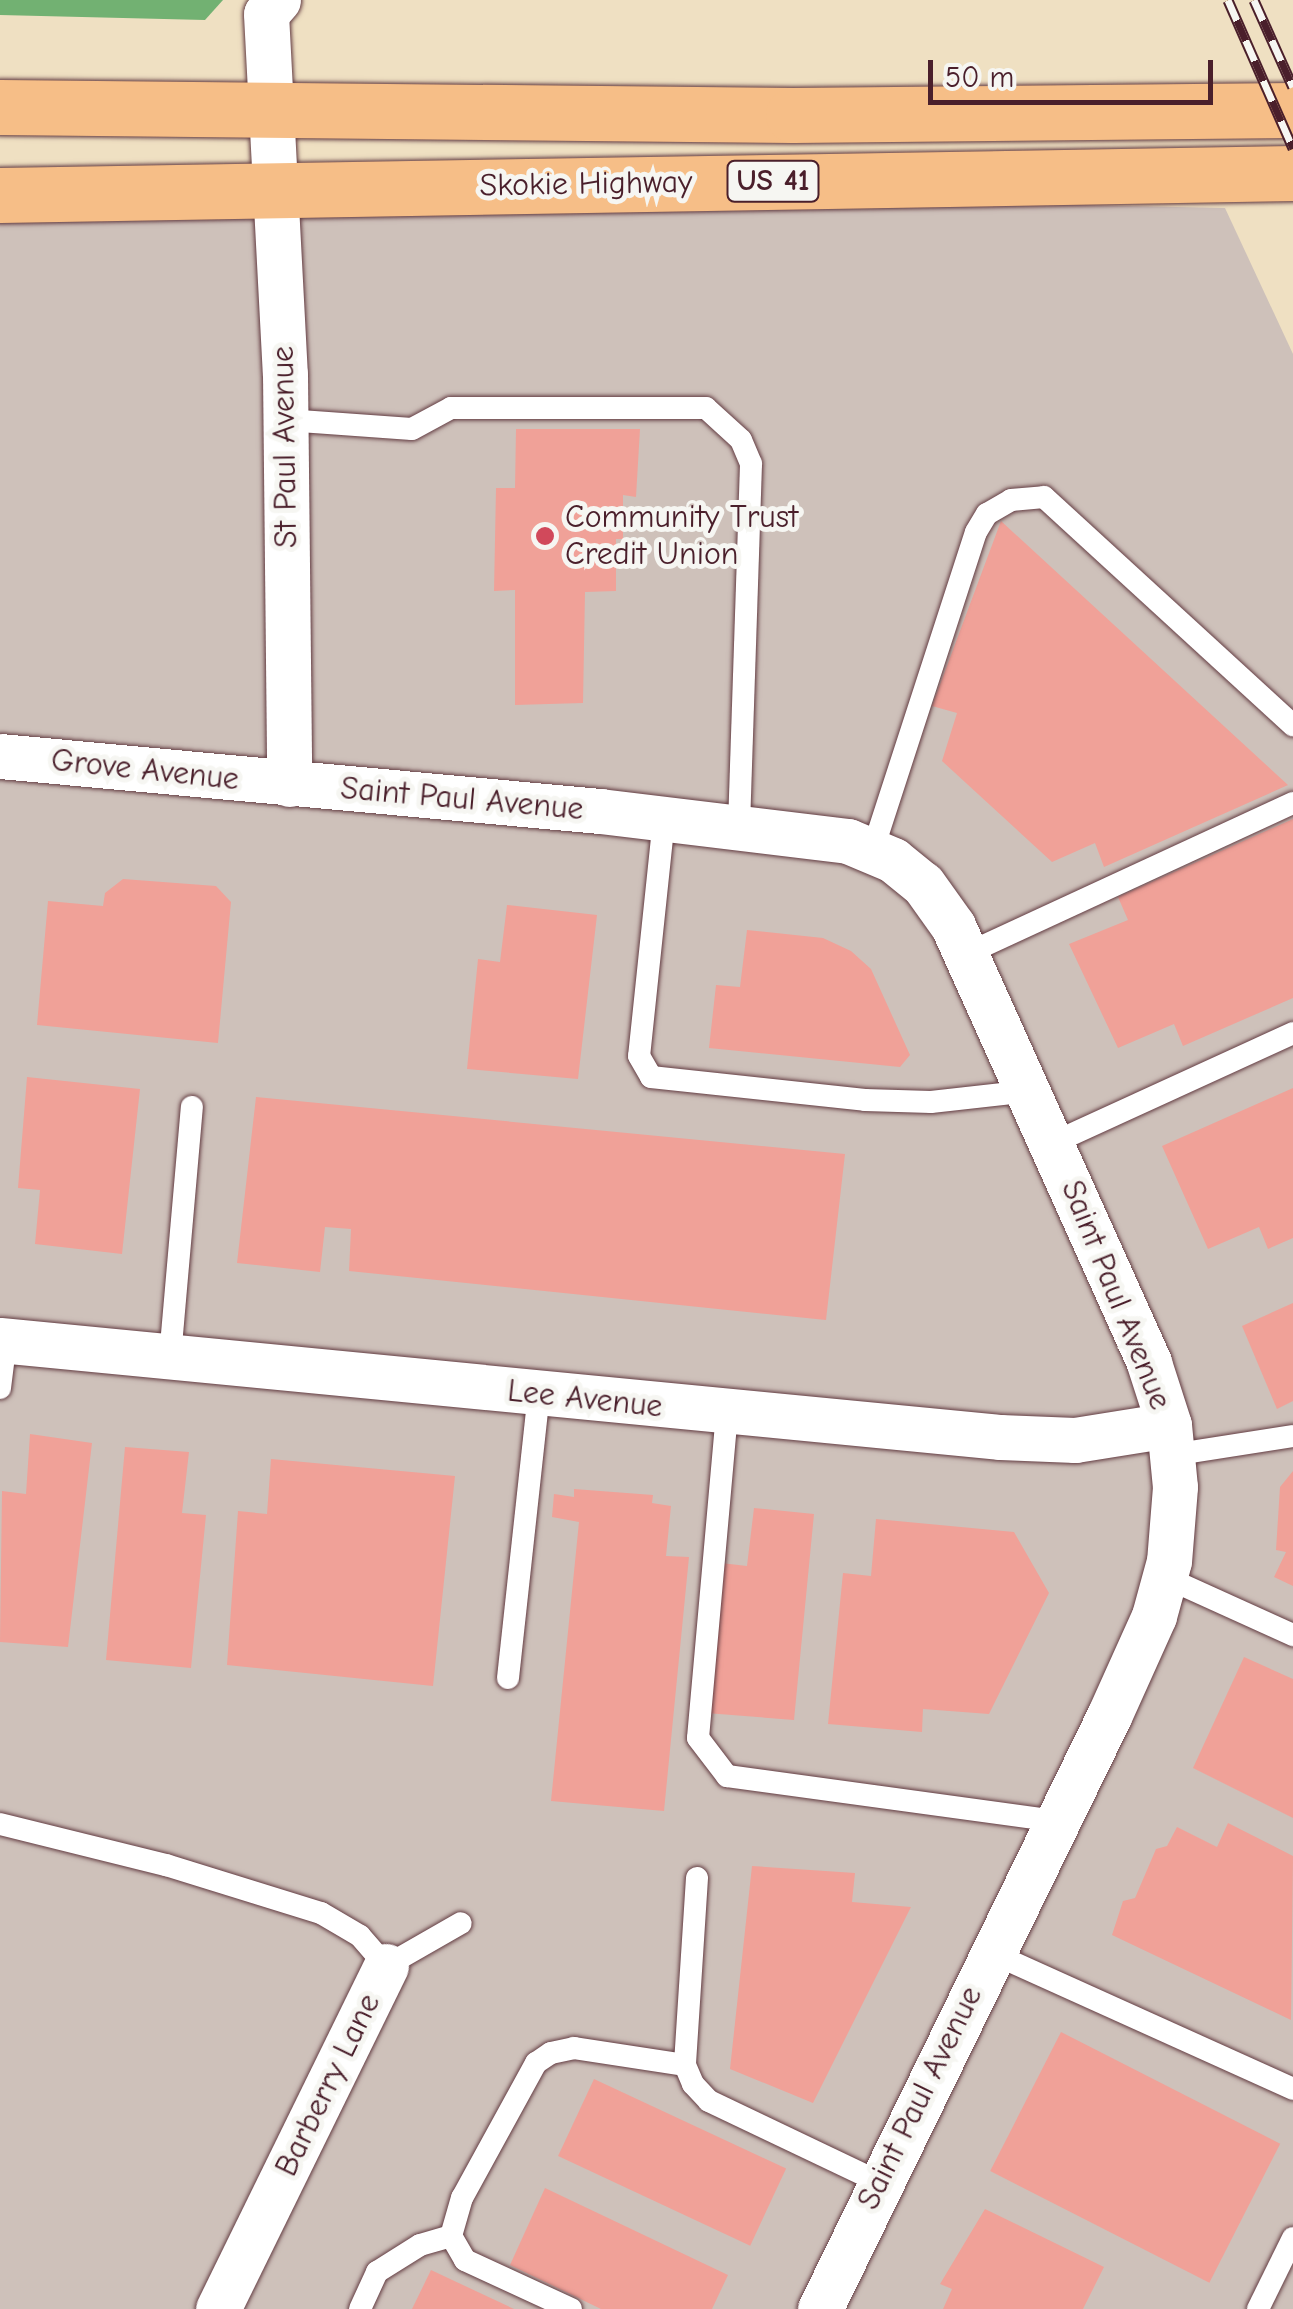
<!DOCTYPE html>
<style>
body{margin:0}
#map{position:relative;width:1293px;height:2309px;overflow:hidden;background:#efe0c2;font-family:"Comic Neue",sans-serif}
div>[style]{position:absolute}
.industrial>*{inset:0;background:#cec1ba}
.forest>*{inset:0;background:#72b172}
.building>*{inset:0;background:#f0a198;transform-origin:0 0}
.roads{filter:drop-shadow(0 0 2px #633c42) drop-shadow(0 0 2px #633c42)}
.lane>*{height:22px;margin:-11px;padding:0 11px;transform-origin:11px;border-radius:11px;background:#fff}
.street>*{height:45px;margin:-22.5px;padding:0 22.5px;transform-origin:22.5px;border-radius:22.5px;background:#fff}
.highway>*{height:55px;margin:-27.5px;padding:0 27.5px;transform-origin:27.5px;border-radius:27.5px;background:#f6be87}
.rail>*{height:11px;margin-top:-5.5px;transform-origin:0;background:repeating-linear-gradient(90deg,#f6f6f2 0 22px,#4a1f2b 0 44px);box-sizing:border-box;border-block:2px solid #4a1f2b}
.dots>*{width:28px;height:28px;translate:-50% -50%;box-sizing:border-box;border:5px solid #f6f6f2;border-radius:50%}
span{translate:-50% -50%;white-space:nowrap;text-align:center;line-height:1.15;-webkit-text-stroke:10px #f6f6f2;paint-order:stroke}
.shield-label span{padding:2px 8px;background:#f6f6f2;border:2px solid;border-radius:8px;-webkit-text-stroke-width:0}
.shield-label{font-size:30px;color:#4a1f2b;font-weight:700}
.street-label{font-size:32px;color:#4a1f2b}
.poi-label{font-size:32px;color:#4a1f2b}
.left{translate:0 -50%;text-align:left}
.scale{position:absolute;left:928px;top:60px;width:285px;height:45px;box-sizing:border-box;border:5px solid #4a1f2b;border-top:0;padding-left:12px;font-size:30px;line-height:35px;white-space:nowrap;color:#4a1f2b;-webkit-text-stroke:8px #f6f6f2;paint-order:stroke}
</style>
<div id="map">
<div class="industrial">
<i style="clip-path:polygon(276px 189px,1225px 208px,1293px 354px,1293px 2309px,0 2309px,0 192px)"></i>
</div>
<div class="forest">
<i style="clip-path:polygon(0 0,223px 0,205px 20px,0 15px)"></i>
</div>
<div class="building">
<i style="clip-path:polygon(516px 429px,640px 429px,636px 497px,623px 495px,623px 539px,616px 539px,616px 591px,585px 592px,583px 703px,515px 705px,515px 590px,494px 591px,496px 488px,515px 488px)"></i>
<i style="clip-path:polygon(1001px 521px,1288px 785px,1104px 867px,1095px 843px,1052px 862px,942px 761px,957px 713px,932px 706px)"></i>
<i style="clip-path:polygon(1293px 819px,1293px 998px,1183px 1046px,1174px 1024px,1118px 1048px,1069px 944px,1128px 920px,1118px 897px)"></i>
<i style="clip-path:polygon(123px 879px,216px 886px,231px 902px,218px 1043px,37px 1025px,48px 901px,103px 906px,105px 893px)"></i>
<i style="clip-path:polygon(507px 905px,597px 915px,578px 1079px,467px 1069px,478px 959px,500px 962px)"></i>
<i style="clip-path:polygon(747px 930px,823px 938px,851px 951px,871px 969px,910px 1055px,900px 1067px,709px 1048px,716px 985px,740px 987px)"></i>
<i style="clip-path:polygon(27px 1077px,140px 1089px,122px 1254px,35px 1244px,40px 1190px,18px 1188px)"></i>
<i style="clip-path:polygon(1293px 1088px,1293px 1238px,1268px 1249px,1259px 1227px,1208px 1249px,1162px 1146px)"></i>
<i style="clip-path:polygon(256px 1097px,845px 1154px,826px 1320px,349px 1271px,351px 1229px,325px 1227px,320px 1272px,237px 1263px)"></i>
<i style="clip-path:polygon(1293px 1303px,1293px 1401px,1277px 1409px,1242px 1326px)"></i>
<i style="clip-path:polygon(30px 1434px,92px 1443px,68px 1647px,0 1642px,2px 1491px,26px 1494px)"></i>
<i style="clip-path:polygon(125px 1447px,189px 1452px,182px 1513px,206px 1515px,191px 1668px,106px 1660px)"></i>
<i style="clip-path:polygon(271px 1459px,455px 1476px,433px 1686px,227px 1665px,238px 1511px,267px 1514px)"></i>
<i style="clip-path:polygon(1293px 1471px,1293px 1586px,1274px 1577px,1286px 1552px,1276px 1550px,1280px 1487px)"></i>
<i style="clip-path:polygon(574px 1489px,653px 1495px,652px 1503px,671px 1506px,666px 1556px,689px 1557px,664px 1811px,551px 1801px,579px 1522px,552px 1517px,554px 1494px,574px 1497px)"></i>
<i style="clip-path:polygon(754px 1508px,814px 1514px,794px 1720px,706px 1713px,721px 1563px,747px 1566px)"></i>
<i style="clip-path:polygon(876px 1519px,1014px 1532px,1049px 1593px,989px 1714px,923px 1709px,922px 1732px,828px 1724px,843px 1573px,871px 1576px)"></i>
<i style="clip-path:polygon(1244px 1657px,1293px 1679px,1293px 1818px,1193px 1768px)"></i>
<i style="clip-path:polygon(1228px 1823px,1293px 1856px,1291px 2020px,1112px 1935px,1123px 1901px,1135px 1898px,1156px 1849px,1167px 1846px,1177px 1827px,1217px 1847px)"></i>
<i style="clip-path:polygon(752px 1866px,855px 1873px,852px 1902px,911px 1907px,813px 2103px,730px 2069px)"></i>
<i style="left:1061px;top:2032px;width:246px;height:156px;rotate:27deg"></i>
<i style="left:594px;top:2079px;width:212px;height:85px;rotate:25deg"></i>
<i style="clip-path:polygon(545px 2188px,728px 2275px,712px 2309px,601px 2309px,510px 2265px)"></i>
<i style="clip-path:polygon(985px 2209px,1104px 2267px,1083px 2309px,943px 2309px,952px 2289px,940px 2284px)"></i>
<i style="clip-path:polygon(431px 2270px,514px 2309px,412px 2309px)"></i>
</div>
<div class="roads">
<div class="lane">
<i style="left:286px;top:420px;width:126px;rotate:4.1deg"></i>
<i style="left:412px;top:429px;width:44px;rotate:-28.3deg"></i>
<i style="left:451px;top:408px;width:255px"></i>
<i style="left:706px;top:408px;width:47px;rotate:42.4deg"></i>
<i style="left:741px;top:440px;width:26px;rotate:67deg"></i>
<i style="left:751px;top:464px;width:365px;rotate:91.9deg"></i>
<i style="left:664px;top:819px;width:238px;rotate:96deg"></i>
<i style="left:639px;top:1056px;width:24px;rotate:60deg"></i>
<i style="left:651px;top:1077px;width:215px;rotate:6.1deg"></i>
<i style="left:865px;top:1100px;width:66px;rotate:1.7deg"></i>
<i style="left:931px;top:1102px;width:99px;rotate:-6.4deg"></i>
<i style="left:872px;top:852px;width:336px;rotate:-72deg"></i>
<i style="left:976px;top:532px;width:21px;rotate:-59deg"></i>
<i style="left:987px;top:514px;width:28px;rotate:-30deg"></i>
<i style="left:1011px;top:500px;width:33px;rotate:-5deg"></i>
<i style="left:1044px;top:497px;width:338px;rotate:42.5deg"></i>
<i style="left:966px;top:954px;width:360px;rotate:-24.8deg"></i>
<i style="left:1053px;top:1143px;width:264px;rotate:-24.6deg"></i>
<i style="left:170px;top:1357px;width:251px;rotate:-85deg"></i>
<i style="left:0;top:1388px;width:48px;rotate:-82.9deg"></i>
<i style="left:727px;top:1413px;width:326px;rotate:95.1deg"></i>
<i style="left:698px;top:1738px;width:48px;rotate:52.7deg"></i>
<i style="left:727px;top:1776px;width:333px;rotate:7.8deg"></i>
<i style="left:1172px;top:1455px;width:122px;rotate:-8.9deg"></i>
<i style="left:1165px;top:1577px;width:141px;rotate:24.4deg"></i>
<i style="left:508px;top:1678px;width:286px;rotate:-83.8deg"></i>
<i style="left:0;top:1824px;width:171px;rotate:13.9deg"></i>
<i style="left:166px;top:1865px;width:162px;rotate:17.2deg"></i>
<i style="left:321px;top:1913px;width:45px;rotate:30.5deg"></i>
<i style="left:360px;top:1936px;width:40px;rotate:49deg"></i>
<i style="left:386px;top:1966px;width:86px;rotate:-29.8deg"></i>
<i style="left:697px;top:1878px;width:187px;rotate:93.7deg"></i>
<i style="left:685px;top:2065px;width:21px;rotate:67deg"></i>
<i style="left:693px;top:2084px;width:23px;rotate:47deg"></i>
<i style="left:709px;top:2101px;width:188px;rotate:25.5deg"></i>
<i style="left:992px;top:1953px;width:330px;rotate:24.3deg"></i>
<i style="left:360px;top:2309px;width:41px;rotate:-65.3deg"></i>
<i style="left:377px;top:2272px;width:51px;rotate:-32.1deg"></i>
<i style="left:420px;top:2245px;width:32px;rotate:-16deg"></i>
<i style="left:571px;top:2309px;width:117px;rotate:-155.2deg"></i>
<i style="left:465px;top:2260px;width:28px;rotate:-120deg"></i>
<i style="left:451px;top:2236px;width:40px;rotate:-74deg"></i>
<i style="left:462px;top:2198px;width:154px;rotate:-61.3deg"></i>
<i style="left:536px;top:2063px;width:18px;rotate:-34deg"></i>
<i style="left:551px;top:2053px;width:24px;rotate:-12deg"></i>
<i style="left:574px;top:2048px;width:112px;rotate:8.7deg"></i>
<i style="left:1258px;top:2309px;width:79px;rotate:-63.8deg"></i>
</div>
<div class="street">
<i style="left:278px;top:0;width:18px;rotate:131deg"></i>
<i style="left:266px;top:14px;width:361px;rotate:87deg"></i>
<i style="left:285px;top:374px;width:410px;rotate:89.4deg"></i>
<i style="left:0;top:756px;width:603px;rotate:5.24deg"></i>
<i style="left:600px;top:811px;width:250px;rotate:6.9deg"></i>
<i style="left:848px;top:841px;width:49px;rotate:22.9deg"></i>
<i style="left:893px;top:860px;width:38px;rotate:39deg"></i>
<i style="left:923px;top:884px;width:52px;rotate:54.5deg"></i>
<i style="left:953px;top:926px;width:479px;rotate:65.8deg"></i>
<i style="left:1149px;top:1363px;width:65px;rotate:72.1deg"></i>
<i style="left:1169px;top:1425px;width:62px;rotate:84.5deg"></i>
<i style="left:1175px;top:1487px;width:74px;rotate:94.6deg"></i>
<i style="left:1169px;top:1561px;width:57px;rotate:105.3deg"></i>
<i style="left:1154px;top:1616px;width:110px;rotate:114.2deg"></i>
<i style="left:1109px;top:1716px;width:660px;rotate:115.98deg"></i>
<i style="left:0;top:1340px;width:1005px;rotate:5.54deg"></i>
<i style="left:1000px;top:1437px;width:75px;rotate:2.3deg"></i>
<i style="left:1075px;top:1440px;width:95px;rotate:-9.1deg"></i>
<i style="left:218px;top:2309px;width:382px;rotate:-63.9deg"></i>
</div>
<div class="highway">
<i style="left:0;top:107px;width:793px;rotate:0.58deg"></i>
<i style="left:793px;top:115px;width:500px;rotate:-0.57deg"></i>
<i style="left:0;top:195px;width:1293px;rotate:-0.97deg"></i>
</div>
</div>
<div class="rail">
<i style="left:1228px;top:0;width:162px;rotate:66.3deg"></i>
<i style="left:1254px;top:0;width:95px;rotate:65.9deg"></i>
</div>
<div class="dots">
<i style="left:545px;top:536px;background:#d1495b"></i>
</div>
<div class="shield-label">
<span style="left:773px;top:181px">US 41</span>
</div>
<div class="street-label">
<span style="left:586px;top:184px;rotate:-1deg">Skokie Highway</span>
<span style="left:285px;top:447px;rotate:-91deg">St Paul Avenue</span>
<span style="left:145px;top:770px;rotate:6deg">Grove Avenue</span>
<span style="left:462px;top:799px;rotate:5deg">Saint Paul Avenue</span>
<span style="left:1116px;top:1295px;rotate:68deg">Saint Paul Avenue</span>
<span style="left:585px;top:1399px;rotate:6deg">Lee Avenue</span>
<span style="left:328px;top:2085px;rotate:-64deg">Barberry Lane</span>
<span style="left:920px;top:2098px;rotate:-64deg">Saint Paul Avenue</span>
</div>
<div class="poi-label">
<span class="left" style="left:565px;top:536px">Community Trust<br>Credit Union</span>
</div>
<div class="scale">50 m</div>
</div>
